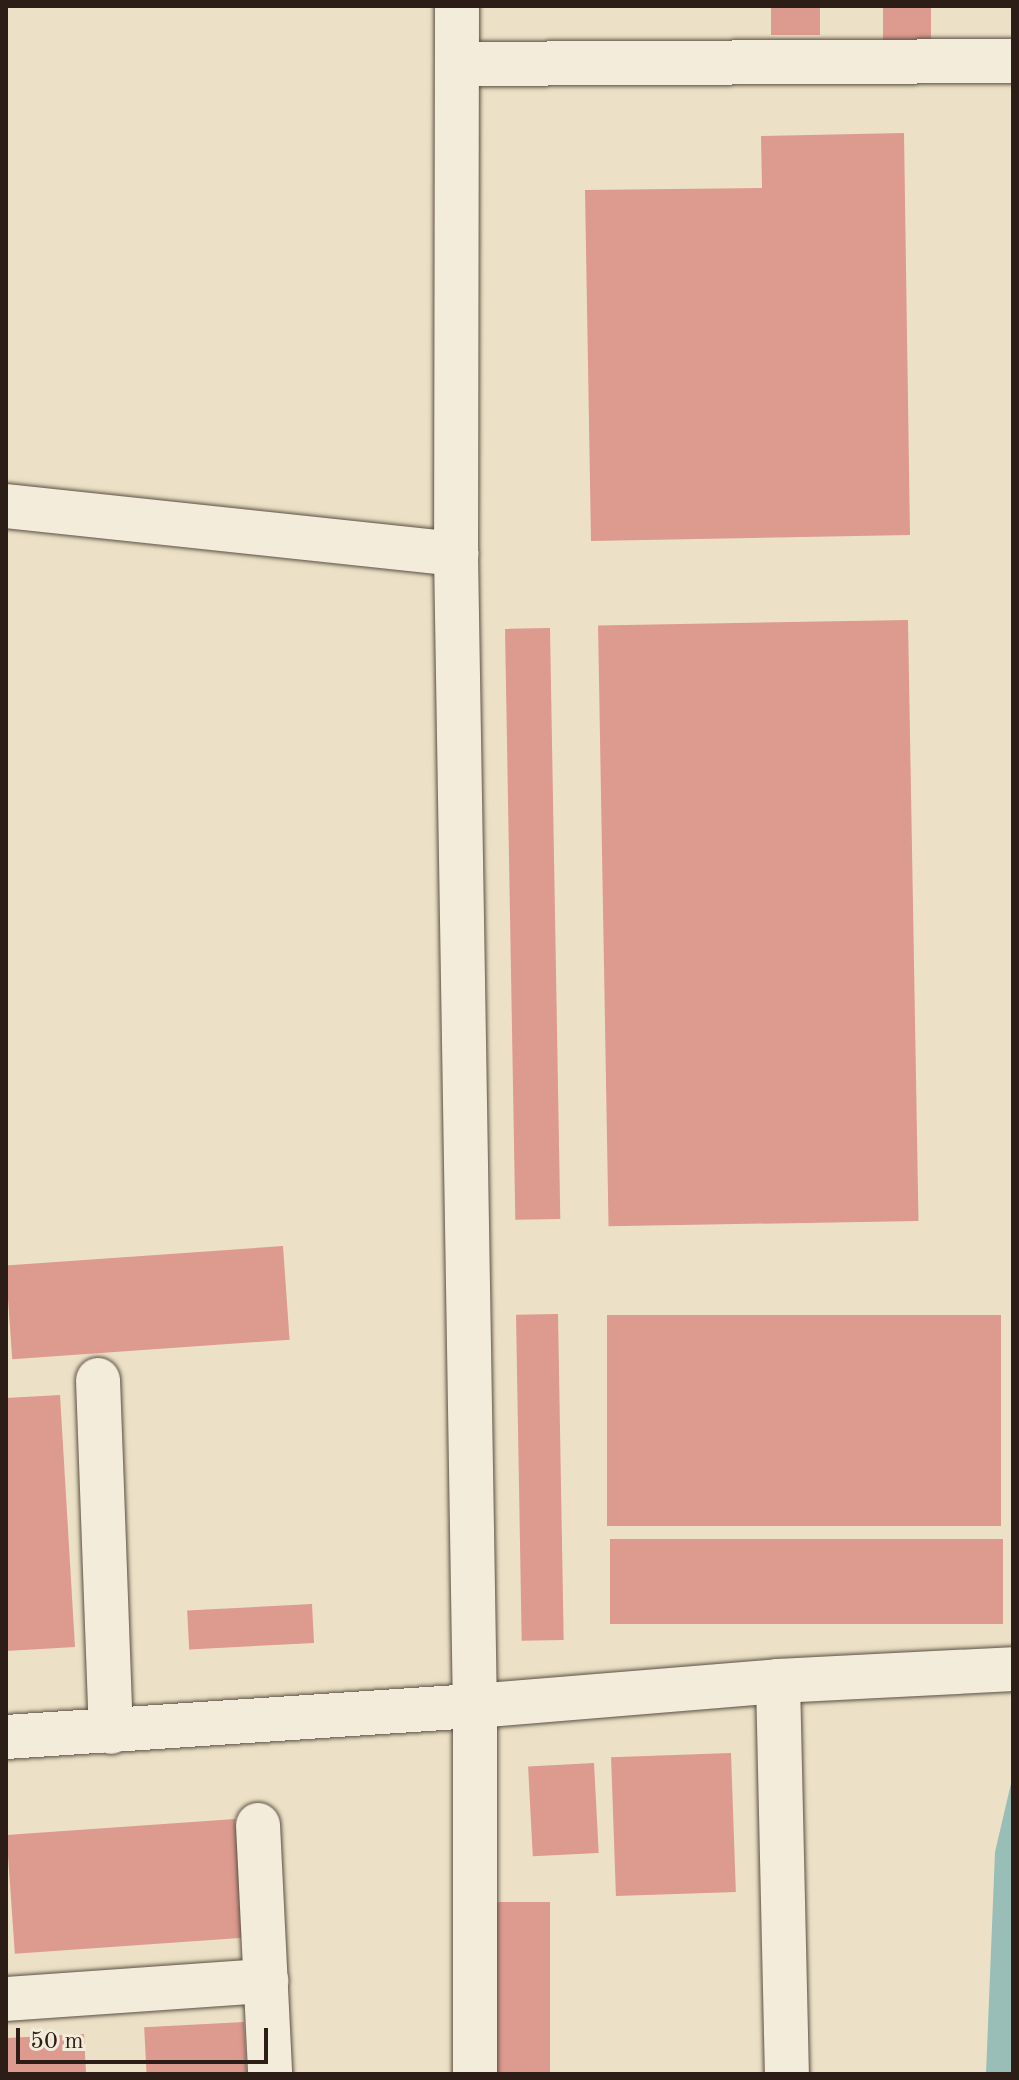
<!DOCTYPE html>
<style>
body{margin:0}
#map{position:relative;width:1019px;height:2080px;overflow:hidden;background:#ece1c6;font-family:"Old Standard TT",serif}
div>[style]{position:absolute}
.water>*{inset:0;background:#99bdb7}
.building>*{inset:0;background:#dd9a8f;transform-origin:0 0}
.roads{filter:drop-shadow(0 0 2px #5c4f43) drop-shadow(0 0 2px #5c4f43)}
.minor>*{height:44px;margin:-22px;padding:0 22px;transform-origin:22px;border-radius:22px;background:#f3ecda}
span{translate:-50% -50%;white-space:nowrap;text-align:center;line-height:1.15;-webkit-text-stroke:6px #f3ecda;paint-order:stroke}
.frame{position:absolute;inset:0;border:8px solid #2c1e17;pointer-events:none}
.scale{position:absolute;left:16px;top:2028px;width:252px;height:36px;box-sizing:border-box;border:4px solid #2c1e17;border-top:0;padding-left:10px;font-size:24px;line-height:28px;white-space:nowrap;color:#2c1e17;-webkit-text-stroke:6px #f3ecda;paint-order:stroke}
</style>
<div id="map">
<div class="water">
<i style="clip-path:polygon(1013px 1775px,1013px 2074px,986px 2074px,995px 1852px)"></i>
</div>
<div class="building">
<i style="left:771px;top:6px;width:49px;height:29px"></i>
<i style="left:883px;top:6px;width:48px;height:36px"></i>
<i style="clip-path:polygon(904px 133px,910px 535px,591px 541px,585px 190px,762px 188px,761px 136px)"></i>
<i style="left:908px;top:620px;width:601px;height:310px;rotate:89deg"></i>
<i style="left:550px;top:628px;width:591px;height:45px;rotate:89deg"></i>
<i style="left:283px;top:1246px;width:94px;height:278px;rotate:86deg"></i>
<i style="left:558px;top:1314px;width:326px;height:42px;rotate:89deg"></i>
<i style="left:607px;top:1315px;width:394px;height:211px"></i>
<i style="clip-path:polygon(60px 1395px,75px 1647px,6px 1651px,6px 1398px)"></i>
<i style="left:610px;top:1539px;width:393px;height:85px"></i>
<i style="left:312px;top:1604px;width:39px;height:125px;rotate:87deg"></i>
<i style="left:731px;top:1753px;width:139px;height:120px;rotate:88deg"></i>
<i style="left:594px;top:1763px;width:90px;height:66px;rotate:87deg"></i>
<i style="left:235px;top:1819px;width:119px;height:229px;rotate:86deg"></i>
<i style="left:493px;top:1902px;width:57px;height:172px"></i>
<i style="left:244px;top:2022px;width:52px;height:100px;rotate:87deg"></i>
<i style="left:84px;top:2034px;width:40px;height:78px;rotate:87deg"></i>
</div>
<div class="roads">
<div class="minor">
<i style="left:457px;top:6px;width:548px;rotate:90.1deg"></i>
<i style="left:456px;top:554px;width:1152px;rotate:89.06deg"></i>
<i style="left:475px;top:1706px;width:368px;rotate:90deg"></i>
<i style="left:457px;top:64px;width:556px;rotate:-0.31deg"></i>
<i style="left:6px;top:506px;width:453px;rotate:6.1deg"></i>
<i style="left:98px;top:1380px;width:352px;rotate:87.9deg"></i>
<i style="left:778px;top:1681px;width:393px;rotate:88.7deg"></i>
<i style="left:6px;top:1737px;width:470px;rotate:-3.8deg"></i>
<i style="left:475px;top:1706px;width:304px;rotate:-4.7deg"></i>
<i style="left:778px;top:1681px;width:235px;rotate:-2.9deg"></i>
<i style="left:258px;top:1825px;width:249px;rotate:87.2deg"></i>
<i style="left:6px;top:1999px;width:261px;rotate:-4deg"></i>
</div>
</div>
<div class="frame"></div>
<div class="scale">50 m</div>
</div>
